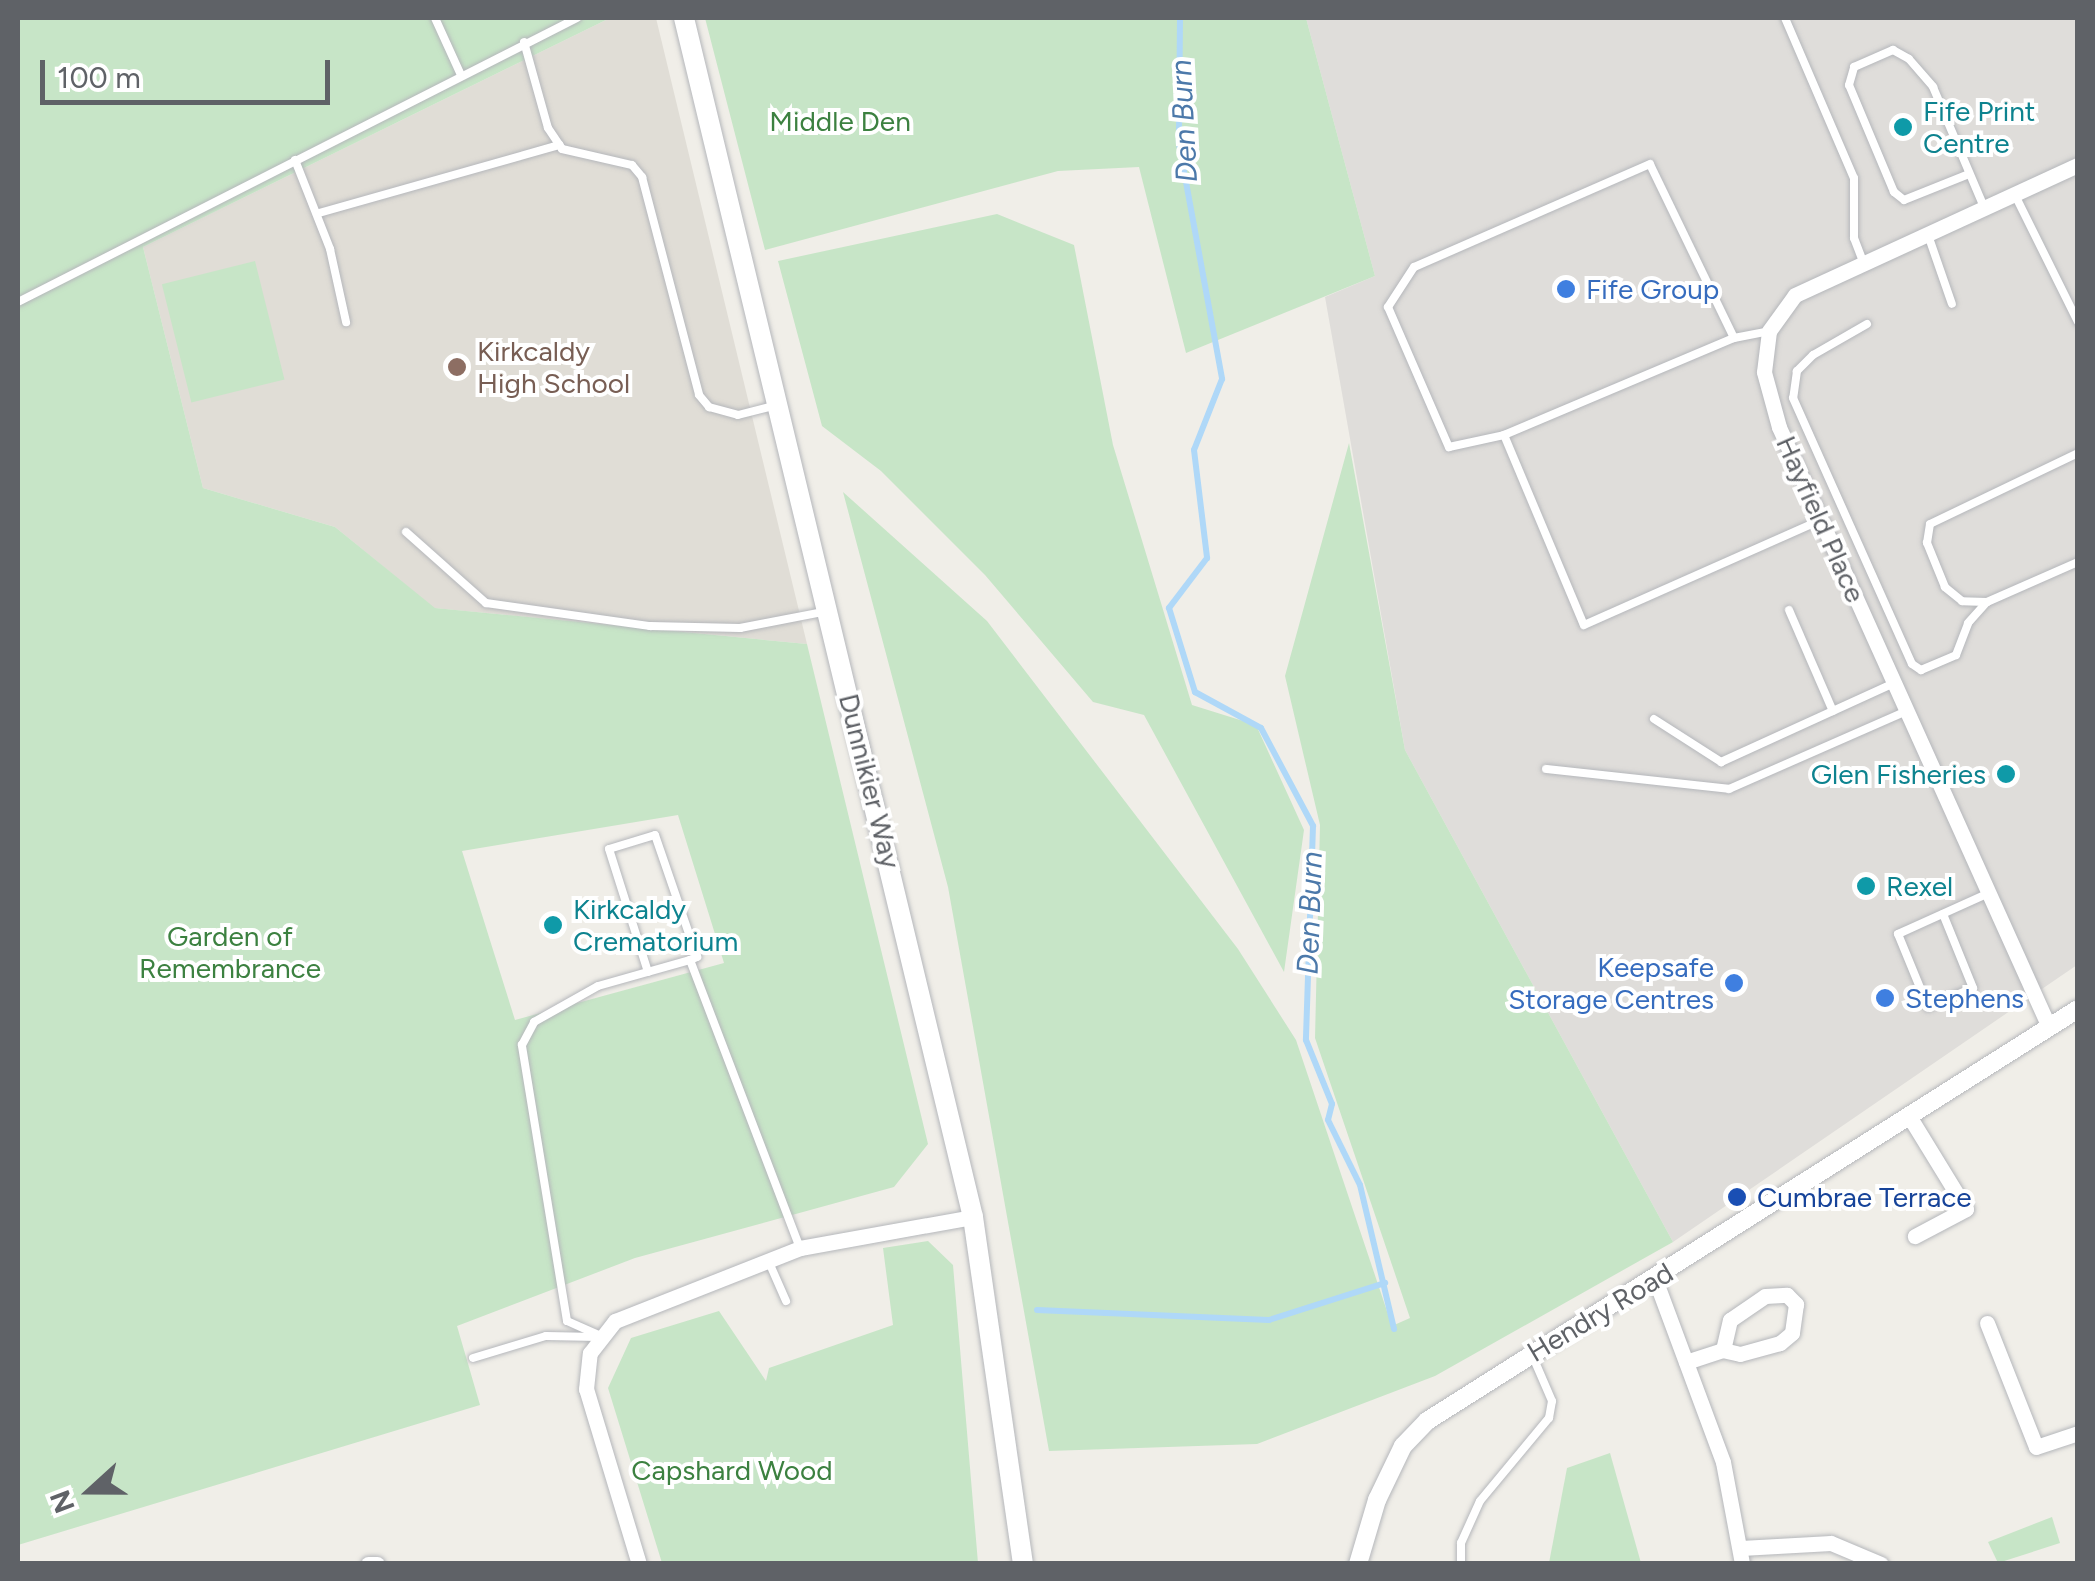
<!DOCTYPE html>
<style>
body{margin:0}
#map{position:relative;width:2095px;height:1581px;overflow:hidden;background:#f0eee8;font-family:Figtree,sans-serif}
div>[style]{position:absolute}
.industrial>*{inset:0;background:#dfddda}
.education>*{inset:0;background:#e0ddd6}
.green>*{inset:0;background:#c7e5c7;transform-origin:0 0}
.stream>*{height:6px;margin:-3px;padding:0 3px;transform-origin:3px;border-radius:3px;background:#afd8f8}
.roads{filter:drop-shadow(0 0 2px #b5b7bb) drop-shadow(0 0 2px #b5b7bb)}
.service>*{height:8px;margin:-4px;padding:0 4px;transform-origin:4px;border-radius:4px;background:#fff}
.minor>*{height:15px;margin:-7.5px;padding:0 7.5px;transform-origin:7.5px;border-radius:7.5px;background:#fff}
.tertiary>*{height:18px;margin:-9px;padding:0 9px;transform-origin:9px;border-radius:9px;background:#fff}
.secondary>*{height:20px;margin:-10px;padding:0 10px;transform-origin:10px;border-radius:10px;background:#fff}
.dots>*{width:28px;height:28px;translate:-50% -50%;box-sizing:border-box;border:5px solid #fff;border-radius:50%}
span{translate:-50% -50%;white-space:nowrap;text-align:center;line-height:1.15;-webkit-text-stroke:8px #fff;paint-order:stroke}
.culture-label{font-size:28px;color:#0d838f}
.left{translate:0 -50%;text-align:left}
.right{translate:-100% -50%;text-align:right}
.park-label{font-size:28px;color:#3c8140}
.shop-label{font-size:28px;color:#366cbe}
.education-label{font-size:28px;color:#785e54}
.street-label{font-size:28px;color:#5f6267}
.transit-label{font-size:28px;color:#164399}
.water-label{font-size:30px;color:#4c79aa;font-style:italic}
.frame{position:absolute;inset:0;border:20px solid #5f6267;pointer-events:none}
.north{position:absolute;left:40px;top:1441px;width:100px;height:100px;-webkit-text-stroke:8px #fff;paint-order:stroke;rotate:249deg;font-size:28px;font-weight:700;line-height:40px;text-align:center;color:#5f6267}
.north::after{content:'';display:block;margin:auto;width:35px;height:45px;background:#5f6267;clip-path:polygon(50% 0,100% 100%,50% 72%,0 100%)}
.scale{position:absolute;left:40px;top:60px;width:290px;height:45px;box-sizing:border-box;border:5px solid #5f6267;border-top:0;padding-left:12px;font-size:30px;line-height:35px;white-space:nowrap;color:#5f6267;-webkit-text-stroke:8px #fff;paint-order:stroke}
</style>
<div id="map">
<div class="industrial">
<i style="clip-path:polygon(1306px 18px,2077px 18px,2077px 965px,1673px 1242px,1405px 750px,1325px 297px,1375px 276px)"></i>
</div>
<div class="education">
<i style="clip-path:polygon(610px 18px,656px 18px,807px 644px,434px 608px,335px 527px,203px 488px,143px 247px)"></i>
</div>
<div class="green">
<i style="clip-path:polygon(evenodd,18px 18px,610px 18px,143px 247px,203px 488px,335px 527px,435px 608px,807px 644px,928px 1144px,894px 1187px,635px 1258px,457px 1326px,480px 1405px,18px 1545px,18px 18px,678px 815px,724px 963px,515px 1020px,462px 851px,678px 815px)"></i>
<i style="clip-path:polygon(705px 18px,1306px 18px,1375px 276px,1186px 353px,1139px 167px,1058px 171px,765px 250px)"></i>
<i style="clip-path:polygon(997px 214px,1074px 245px,1113px 445px,1192px 705px,1256px 725px,1304px 830px,1284px 972px,1144px 715px,1093px 702px,985px 575px,881px 471px,822px 426px,778px 261px)"></i>
<i style="left:255px;top:261px;width:122px;height:96px;rotate:76deg"></i>
<i style="clip-path:polygon(1349px 443px,1405px 750px,1673px 1242px,1435px 1376px,1257px 1444px,1049px 1451px,948px 887px,843px 492px,987px 621px,1238px 949px,1296px 1040px,1392px 1326px,1410px 1318px,1315px 1038px,1320px 825px,1285px 676px)"></i>
<i style="clip-path:polygon(928px 1241px,953px 1265px,978px 1563px,662px 1563px,608px 1388px,631px 1338px,719px 1311px,766px 1381px,769px 1368px,893px 1325px,883px 1248px)"></i>
<i style="clip-path:polygon(1610px 1453px,1641px 1563px,1549px 1563px,1567px 1468px)"></i>
<i style="clip-path:polygon(2052px 1517px,2060px 1543px,1998px 1563px,1988px 1542px)"></i>
</div>
<div class="stream">
<i style="left:1180px;top:18px;width:126px;rotate:90.5deg"></i>
<i style="left:1179px;top:144px;width:239px;rotate:79.6deg"></i>
<i style="left:1222px;top:379px;width:76px;rotate:111.5deg"></i>
<i style="left:1194px;top:450px;width:109px;rotate:83.1deg"></i>
<i style="left:1207px;top:558px;width:63px;rotate:127.2deg"></i>
<i style="left:1169px;top:608px;width:88px;rotate:72.8deg"></i>
<i style="left:1195px;top:692px;width:75px;rotate:28.6deg"></i>
<i style="left:1261px;top:728px;width:111px;rotate:62deg"></i>
<i style="left:1313px;top:826px;width:214px;rotate:91.9deg"></i>
<i style="left:1306px;top:1040px;width:69px;rotate:67.9deg"></i>
<i style="left:1332px;top:1104px;width:16px;rotate:104deg"></i>
<i style="left:1328px;top:1120px;width:72px;rotate:63.8deg"></i>
<i style="left:1360px;top:1185px;width:148px;rotate:76.7deg"></i>
<i style="left:1037px;top:1310px;width:232px;rotate:2.5deg"></i>
<i style="left:1269px;top:1320px;width:122px;rotate:-17.7deg"></i>
</div>
<div class="roads">
<div class="service">
<i style="left:435px;top:18px;width:63px;rotate:65.5deg"></i>
<i style="left:1785px;top:18px;width:174px;rotate:66.7deg"></i>
<i style="left:1854px;top:178px;width:60px;rotate:90deg"></i>
<i style="left:1854px;top:238px;width:25px;rotate:69deg"></i>
<i style="left:524px;top:42px;width:89px;rotate:74.4deg"></i>
<i style="left:548px;top:128px;width:25px;rotate:56deg"></i>
<i style="left:562px;top:149px;width:72px;rotate:12.9deg"></i>
<i style="left:632px;top:165px;width:16px;rotate:50deg"></i>
<i style="left:642px;top:177px;width:225px;rotate:75.3deg"></i>
<i style="left:699px;top:395px;width:16px;rotate:50deg"></i>
<i style="left:709px;top:407px;width:30px;rotate:15deg"></i>
<i style="left:738px;top:415px;width:40px;rotate:-14.4deg"></i>
<i style="left:295px;top:160px;width:96px;rotate:68.5deg"></i>
<i style="left:330px;top:249px;width:75px;rotate:77.6deg"></i>
<i style="left:1969px;top:174px;width:70px;rotate:158.2deg"></i>
<i style="left:1904px;top:200px;width:13px;rotate:-141deg"></i>
<i style="left:1894px;top:192px;width:116px;rotate:-112.8deg"></i>
<i style="left:1849px;top:85px;width:19px;rotate:-74deg"></i>
<i style="left:1854px;top:67px;width:43px;rotate:-23.6deg"></i>
<i style="left:1893px;top:50px;width:18px;rotate:29deg"></i>
<i style="left:1909px;top:59px;width:37px;rotate:49deg"></i>
<i style="left:1933px;top:87px;width:130px;rotate:67deg"></i>
<i style="left:2014px;top:193px;width:144px;rotate:63.6deg"></i>
<i style="left:319px;top:213px;width:250px;rotate:-15.8deg"></i>
<i style="left:1927px;top:232px;width:76px;rotate:70.9deg"></i>
<i style="left:18px;top:302px;width:627px;rotate:-26.93deg"></i>
<i style="left:1867px;top:324px;width:62px;rotate:150.1deg"></i>
<i style="left:1813px;top:355px;width:23px;rotate:135deg"></i>
<i style="left:1797px;top:371px;width:27px;rotate:98deg"></i>
<i style="left:1793px;top:398px;width:291px;rotate:65.9deg"></i>
<i style="left:1912px;top:664px;width:11px;rotate:34deg"></i>
<i style="left:1921px;top:670px;width:38px;rotate:-23deg"></i>
<i style="left:1956px;top:655px;width:34px;rotate:-69deg"></i>
<i style="left:1968px;top:623px;width:28px;rotate:-48deg"></i>
<i style="left:1987px;top:602px;width:99px;rotate:-23.7deg"></i>
<i style="left:1734px;top:338px;width:193px;rotate:-115.8deg"></i>
<i style="left:1650px;top:164px;width:257px;rotate:156.4deg"></i>
<i style="left:1414px;top:267px;width:48px;rotate:123deg"></i>
<i style="left:1388px;top:307px;width:153px;rotate:66.5deg"></i>
<i style="left:1449px;top:447px;width:56px;rotate:-12.3deg"></i>
<i style="left:1504px;top:435px;width:250px;rotate:-22.9deg"></i>
<i style="left:1734px;top:338px;width:36px;rotate:-11deg"></i>
<i style="left:1504px;top:435px;width:206px;rotate:67.2deg"></i>
<i style="left:1584px;top:625px;width:259px;rotate:-23.9deg"></i>
<i style="left:406px;top:532px;width:107px;rotate:41.6deg"></i>
<i style="left:486px;top:603px;width:166px;rotate:8deg"></i>
<i style="left:650px;top:626px;width:90px;rotate:1.3deg"></i>
<i style="left:740px;top:628px;width:85px;rotate:-10.9deg"></i>
<i style="left:1987px;top:602px;width:25px;rotate:-178deg"></i>
<i style="left:1962px;top:601px;width:22px;rotate:-141deg"></i>
<i style="left:1945px;top:587px;width:48px;rotate:-112.2deg"></i>
<i style="left:1927px;top:543px;width:19px;rotate:-81deg"></i>
<i style="left:1930px;top:524px;width:164px;rotate:-25.6deg"></i>
<i style="left:1789px;top:610px;width:110px;rotate:66.5deg"></i>
<i style="left:1654px;top:719px;width:80px;rotate:32.7deg"></i>
<i style="left:1721px;top:762px;width:190px;rotate:-24.5deg"></i>
<i style="left:1546px;top:769px;width:184px;rotate:6.2deg"></i>
<i style="left:1729px;top:789px;width:194px;rotate:-23.7deg"></i>
<i style="left:1943px;top:914px;width:80px;rotate:67.9deg"></i>
<i style="left:1973px;top:988px;width:49px;rotate:157.1deg"></i>
<i style="left:1928px;top:1007px;width:79px;rotate:-112.3deg"></i>
<i style="left:1898px;top:934px;width:100px;rotate:-24.3deg"></i>
<i style="left:690px;top:960px;width:308px;rotate:69.1deg"></i>
<i style="left:768px;top:1260px;width:45px;rotate:66.3deg"></i>
<i style="left:603px;top:1337px;width:39px;rotate:-156deg"></i>
<i style="left:567px;top:1321px;width:280px;rotate:-99.3deg"></i>
<i style="left:522px;top:1045px;width:26px;rotate:-62deg"></i>
<i style="left:534px;top:1022px;width:73px;rotate:-29.4deg"></i>
<i style="left:598px;top:986px;width:96px;rotate:-15.8deg"></i>
<i style="left:690px;top:960px;width:8px;rotate:-23deg"></i>
<i style="left:697px;top:957px;width:129px;rotate:-109deg"></i>
<i style="left:655px;top:835px;width:48px;rotate:163.1deg"></i>
<i style="left:609px;top:849px;width:129px;rotate:72.4deg"></i>
<i style="left:473px;top:1358px;width:76px;rotate:-16.8deg"></i>
<i style="left:546px;top:1336px;width:52px;rotate:1.1deg"></i>
<i style="left:1461px;top:1564px;width:21px;rotate:-90deg"></i>
<i style="left:1461px;top:1543px;width:46px;rotate:-65.7deg"></i>
<i style="left:1480px;top:1501px;width:108px;rotate:-50.3deg"></i>
<i style="left:1549px;top:1418px;width:17px;rotate:-80deg"></i>
<i style="left:1552px;top:1401px;width:48px;rotate:-113.4deg"></i>
</div>
<div class="minor">
<i style="left:2049px;top:1027px;width:658px;rotate:-114.23deg"></i>
<i style="left:1779px;top:427px;width:57px;rotate:-105.3deg"></i>
<i style="left:1764px;top:372px;width:41px;rotate:-83deg"></i>
<i style="left:1769px;top:331px;width:44px;rotate:-54.2deg"></i>
<i style="left:1795px;top:295px;width:311px;rotate:-24.7deg"></i>
<i style="left:1909px;top:1116px;width:109px;rotate:58.5deg"></i>
<i style="left:1966px;top:1209px;width:58px;rotate:152.1deg"></i>
<i style="left:1655px;top:1279px;width:195px;rotate:69.6deg"></i>
<i style="left:1723px;top:1462px;width:104px;rotate:79.4deg"></i>
<i style="left:1987px;top:1323px;width:133px;rotate:68.4deg"></i>
<i style="left:2036px;top:1447px;width:44px;rotate:-18.4deg"></i>
<i style="left:1686px;top:1362px;width:39px;rotate:-18deg"></i>
<i style="left:1723px;top:1350px;width:31px;rotate:-77deg"></i>
<i style="left:1730px;top:1320px;width:42px;rotate:-34.4deg"></i>
<i style="left:1765px;top:1296px;width:22px;rotate:-3deg"></i>
<i style="left:1787px;top:1295px;width:13px;rotate:45deg"></i>
<i style="left:1796px;top:1304px;width:29px;rotate:98deg"></i>
<i style="left:1792px;top:1333px;width:16px;rotate:140deg"></i>
<i style="left:1780px;top:1343px;width:41px;rotate:164.6deg"></i>
<i style="left:1740px;top:1354px;width:17px;rotate:-167deg"></i>
<i style="left:1741px;top:1548px;width:90px;rotate:-3.2deg"></i>
<i style="left:1831px;top:1543px;width:54px;rotate:22.8deg"></i>
<i style="left:368px;top:1564px;width:9px"></i>
<i style="left:639px;top:1564px;width:183px;rotate:-106.8deg"></i>
<i style="left:586px;top:1389px;width:36px;rotate:-84deg"></i>
<i style="left:590px;top:1353px;width:41px;rotate:-52deg"></i>
<i style="left:615px;top:1321px;width:199px;rotate:-21.5deg"></i>
<i style="left:800px;top:1248px;width:176px;rotate:-10.2deg"></i>
</div>
<div class="tertiary">
<i style="left:1358px;top:1564px;width:67px;rotate:-73.5deg"></i>
<i style="left:1377px;top:1500px;width:60px;rotate:-64.3deg"></i>
<i style="left:1403px;top:1446px;width:35px;rotate:-46deg"></i>
<i style="left:1427px;top:1421px;width:770px;rotate:-32.33deg"></i>
</div>
<div class="secondary">
<i style="left:684px;top:18px;width:1233px;rotate:76.45deg"></i>
<i style="left:973px;top:1217px;width:351px;rotate:81.8deg"></i>
</div>
</div>
<div class="dots">
<i style="left:1903px;top:127px;background:#0f9aa8"></i>
<i style="left:1566px;top:289px;background:#3f7fe0"></i>
<i style="left:457px;top:367px;background:#8d6e63"></i>
<i style="left:2006px;top:774px;background:#0f9aa8"></i>
<i style="left:1866px;top:886px;background:#0f9aa8"></i>
<i style="left:553px;top:925px;background:#0f9aa8"></i>
<i style="left:1734px;top:983px;background:#3f7fe0"></i>
<i style="left:1885px;top:998px;background:#3f7fe0"></i>
<i style="left:1737px;top:1197px;background:#1a4fb4"></i>
</div>
<div class="culture-label">
<span class="left" style="left:1923px;top:127px">Fife Print<br>Centre</span>
<span class="right" style="left:1986px;top:774px">Glen Fisheries</span>
<span class="left" style="left:1886px;top:886px">Rexel</span>
<span class="left" style="left:573px;top:925px">Kirkcaldy<br>Crematorium</span>
</div>
<div class="park-label">
<span style="left:840px;top:121px">Middle Den</span>
<span style="left:230px;top:952px">Garden of<br>Remembrance</span>
<span style="left:732px;top:1470px">Capshard Wood</span>
</div>
<div class="shop-label">
<span class="left" style="left:1586px;top:289px">Fife Group</span>
<span class="right" style="left:1714px;top:983px">Keepsafe<br>Storage Centres</span>
<span class="left" style="left:1905px;top:998px">Stephens</span>
</div>
<div class="education-label">
<span class="left" style="left:477px;top:367px">Kirkcaldy<br>High School</span>
</div>
<div class="street-label">
<span style="left:1821px;top:519px;rotate:66deg">Hayfield Place</span>
<span style="left:870px;top:781px;rotate:76deg">Dunnikier Way</span>
<span style="left:1600px;top:1312px;rotate:-31deg">Hendry Road</span>
</div>
<div class="transit-label">
<span class="left" style="left:1757px;top:1197px">Cumbrae Terrace</span>
</div>
<div class="water-label">
<span style="left:1184px;top:121px;rotate:-93deg">Den Burn</span>
<span style="left:1310px;top:913px;rotate:-88deg">Den Burn</span>
</div>
<div class="frame"></div>
<div class="north">N</div>
<div class="scale">100 m</div>
</div>
